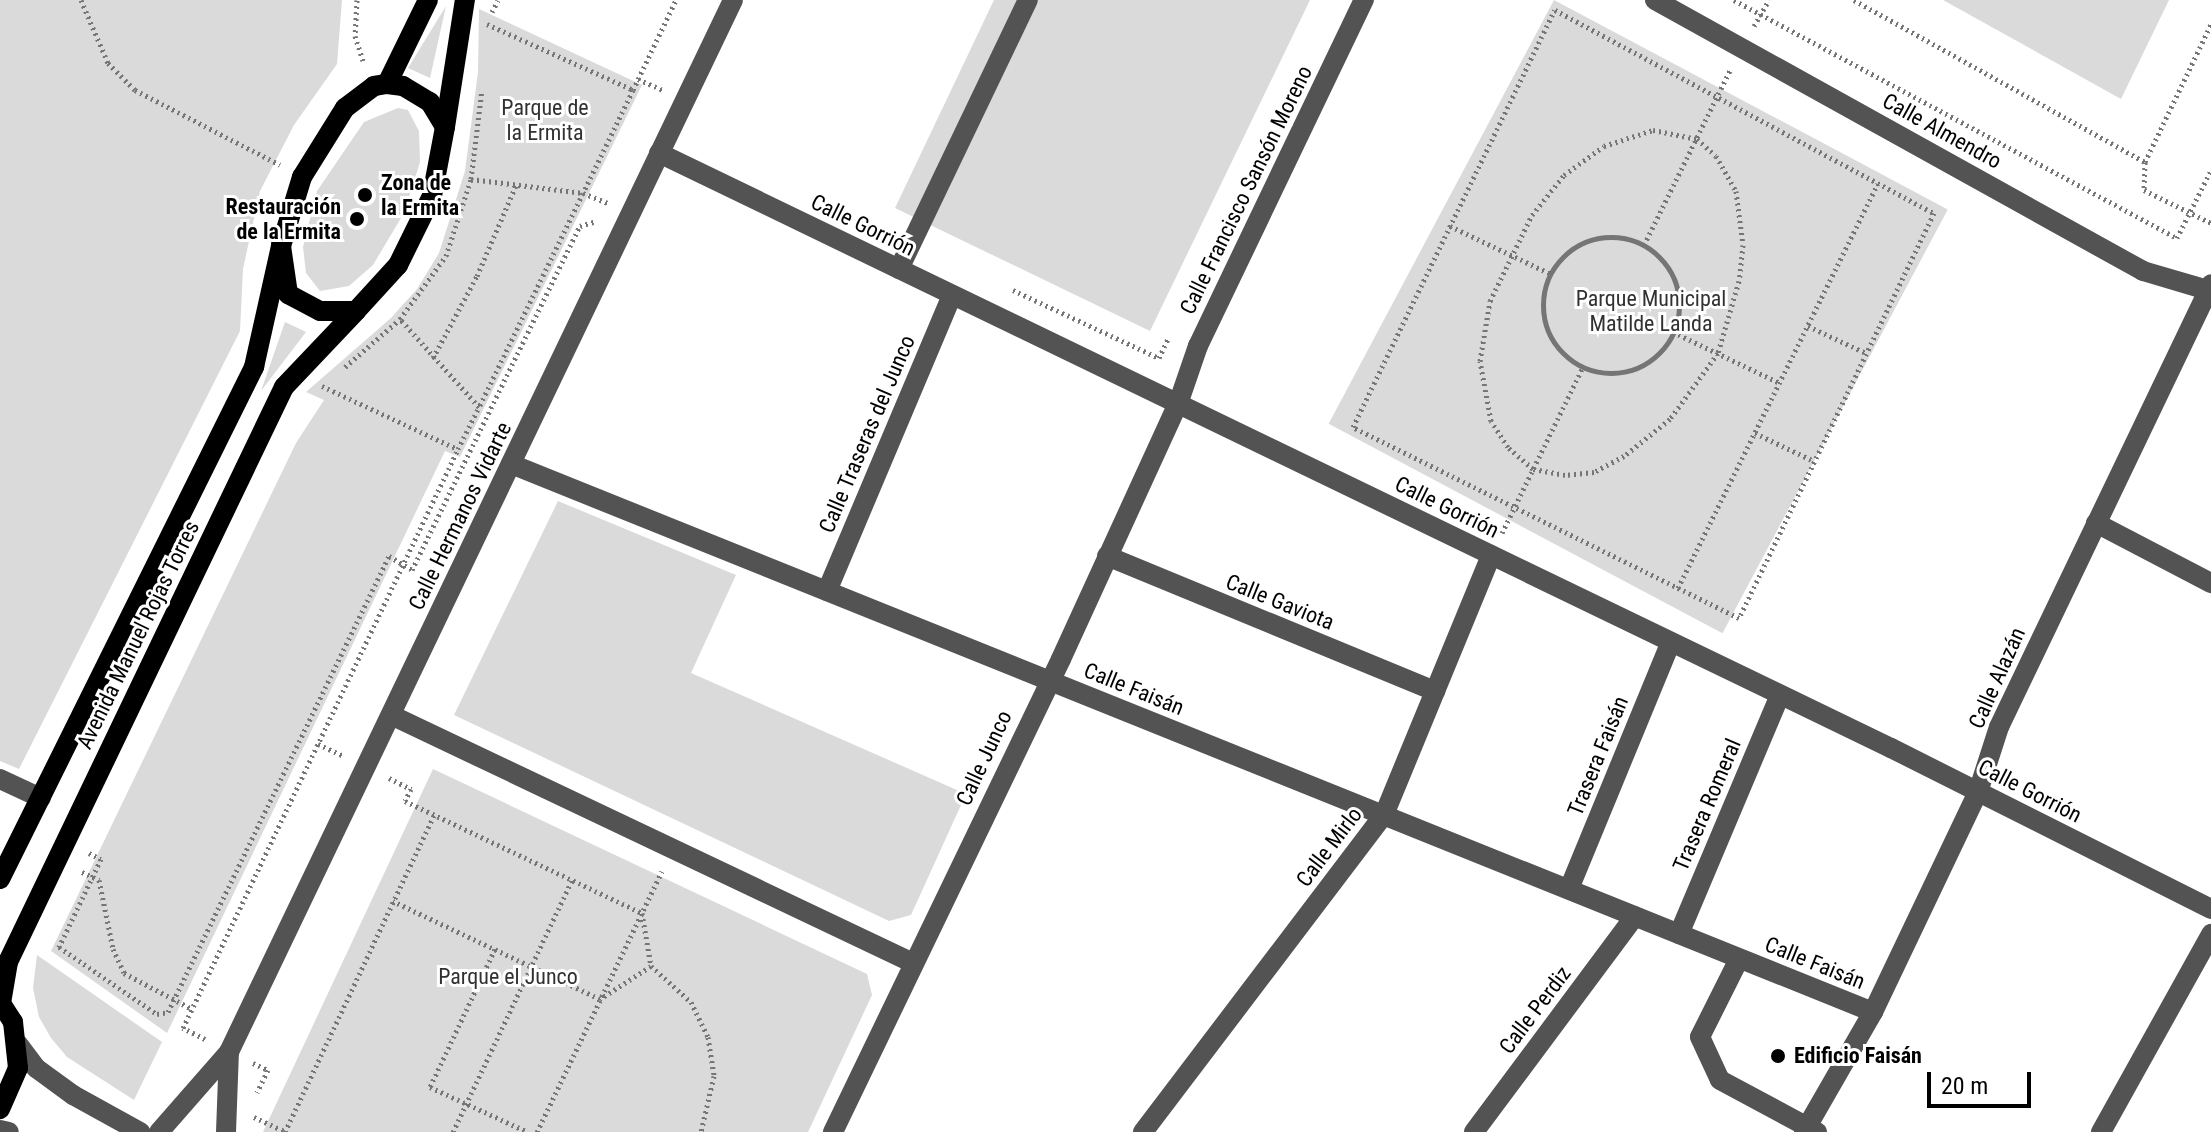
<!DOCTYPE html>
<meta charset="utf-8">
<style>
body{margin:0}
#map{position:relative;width:2211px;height:1132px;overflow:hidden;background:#fff;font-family:"Roboto Condensed",sans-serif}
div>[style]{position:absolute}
.green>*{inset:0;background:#dadada;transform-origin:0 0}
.path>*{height:5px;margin-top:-2.5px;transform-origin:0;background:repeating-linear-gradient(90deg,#757575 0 2px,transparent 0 6px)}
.path>.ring{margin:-2.5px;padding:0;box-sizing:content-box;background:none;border:5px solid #757575;border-radius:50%}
.minor>*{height:20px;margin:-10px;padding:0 10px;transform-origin:10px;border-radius:10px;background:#535353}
.major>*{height:20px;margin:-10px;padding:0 10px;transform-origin:10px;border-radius:10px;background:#000}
.dots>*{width:22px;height:22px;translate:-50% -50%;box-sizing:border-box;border:4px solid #fff;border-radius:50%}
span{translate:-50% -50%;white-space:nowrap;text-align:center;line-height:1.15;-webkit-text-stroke:6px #fff;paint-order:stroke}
.park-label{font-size:22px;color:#313131}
.street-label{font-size:22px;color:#000}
.poi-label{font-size:22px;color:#000;font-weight:700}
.left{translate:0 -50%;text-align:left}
.right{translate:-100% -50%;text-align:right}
.scale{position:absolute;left:1927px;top:1072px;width:104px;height:36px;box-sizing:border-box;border:4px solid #000;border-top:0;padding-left:10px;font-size:24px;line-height:28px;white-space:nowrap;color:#000;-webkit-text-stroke:6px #fff;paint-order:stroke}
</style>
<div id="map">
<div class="green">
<i style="clip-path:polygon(0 0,342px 0,337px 64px,294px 125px,260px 191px,243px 269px,240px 331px,19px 769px,0 761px)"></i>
<i style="clip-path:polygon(994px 0,1310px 0,1150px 331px,895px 208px)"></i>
<i style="left:1554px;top:0;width:446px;height:480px;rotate:28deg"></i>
<i style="clip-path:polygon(1943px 0,2169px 0,2121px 99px)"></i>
<i style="clip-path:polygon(446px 6px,430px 78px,408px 68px)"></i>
<i style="clip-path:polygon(479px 9px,642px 85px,460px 457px,445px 451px,167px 1033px,51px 951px,296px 443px,324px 400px,306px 392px,391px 318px,417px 289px,439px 253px,465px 171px,478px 72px)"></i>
<i style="clip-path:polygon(398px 108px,408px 110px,419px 131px,420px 162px,404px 213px,373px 265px,349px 286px,320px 291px,306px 273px,303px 247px,317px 191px,364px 122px)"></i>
<i style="clip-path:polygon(285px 322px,306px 332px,261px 391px)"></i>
<i style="clip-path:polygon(558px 501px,736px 575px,691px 673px,966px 794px,911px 915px,889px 921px,454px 715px)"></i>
<i style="clip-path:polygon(433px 769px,867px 974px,872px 995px,808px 1132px,263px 1132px)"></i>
<i style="clip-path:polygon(37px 955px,162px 1042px,134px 1100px,67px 1057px,51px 1038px,39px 1017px,33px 988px)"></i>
</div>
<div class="path">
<i style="left:81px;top:0;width:69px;rotate:66.8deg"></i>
<i style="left:108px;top:63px;width:38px;rotate:45deg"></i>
<i style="left:135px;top:90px;width:163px;rotate:27.3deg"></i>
<i style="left:357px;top:0;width:36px;rotate:93deg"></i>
<i style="left:355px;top:36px;width:26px;rotate:72deg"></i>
<i style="left:1734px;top:0;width:503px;rotate:28.25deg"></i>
<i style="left:2177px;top:238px;width:76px;rotate:-63.4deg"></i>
<i style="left:1854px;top:0;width:333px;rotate:29.1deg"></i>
<i style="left:2145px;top:162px;width:153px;rotate:-64.4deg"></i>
<i style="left:1555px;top:10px;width:430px;rotate:28.2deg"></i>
<i style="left:1934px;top:213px;width:449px;rotate:115.7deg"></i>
<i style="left:1739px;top:618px;width:431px;rotate:-153.7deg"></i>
<i style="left:1353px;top:427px;width:463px;rotate:-64.2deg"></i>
<i style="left:492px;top:12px;width:13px;rotate:-63deg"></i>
<i style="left:487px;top:24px;width:160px;rotate:24.3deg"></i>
<i style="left:633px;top:90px;width:114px;rotate:115.9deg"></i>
<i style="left:583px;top:193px;width:27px;rotate:22deg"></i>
<i style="left:1754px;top:26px;width:30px;rotate:-60deg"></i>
<i style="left:638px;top:79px;width:27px;rotate:24deg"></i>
<i style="left:633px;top:90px;width:100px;rotate:-64.5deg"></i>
<i style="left:1653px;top:130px;width:45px;rotate:11.6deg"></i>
<i style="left:1697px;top:139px;width:25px;rotate:42deg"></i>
<i style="left:1716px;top:156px;width:40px;rotate:60.3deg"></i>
<i style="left:1736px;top:191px;width:54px;rotate:82.6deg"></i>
<i style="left:1743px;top:245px;width:36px;rotate:96deg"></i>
<i style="left:1739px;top:281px;width:75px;rotate:106.3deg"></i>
<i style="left:1718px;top:353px;width:82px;rotate:126deg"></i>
<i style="left:1670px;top:419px;width:59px;rotate:141.2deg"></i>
<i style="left:1624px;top:456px;width:34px;rotate:152deg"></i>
<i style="left:1594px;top:472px;width:29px;rotate:174deg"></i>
<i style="left:1565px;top:475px;width:33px;rotate:-169deg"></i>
<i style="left:1533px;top:469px;width:33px;rotate:-139deg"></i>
<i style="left:1508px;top:447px;width:31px;rotate:-123deg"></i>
<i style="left:1491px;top:421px;width:61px;rotate:-100.4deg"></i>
<i style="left:1480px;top:361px;width:61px;rotate:-80.5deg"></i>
<i style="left:1490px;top:301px;width:96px;rotate:-64deg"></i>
<i style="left:1532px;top:215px;width:51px;rotate:-51.3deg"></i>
<i style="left:1564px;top:175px;width:49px;rotate:-35.9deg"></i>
<i style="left:1604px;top:146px;width:52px;rotate:-18.1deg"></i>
<i style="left:2145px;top:162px;width:28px;rotate:92deg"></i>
<i style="left:2144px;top:190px;width:75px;rotate:26.2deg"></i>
<i style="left:471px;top:179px;width:113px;rotate:7.1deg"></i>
<i style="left:583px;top:193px;width:238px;rotate:115.9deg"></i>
<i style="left:479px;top:407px;width:118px;rotate:-131.9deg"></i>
<i style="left:400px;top:319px;width:78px;rotate:-53.9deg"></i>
<i style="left:446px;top:256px;width:81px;rotate:-72deg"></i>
<i style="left:471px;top:179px;width:90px;rotate:-83deg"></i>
<i style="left:1450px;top:226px;width:112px;rotate:25.4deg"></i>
<i class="ring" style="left:1543px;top:237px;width:131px;height:131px"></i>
<i style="left:1644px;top:245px;width:195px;rotate:-63.8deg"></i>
<i style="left:1013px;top:290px;width:161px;rotate:25deg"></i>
<i style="left:1159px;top:358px;width:21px;rotate:-65deg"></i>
<i style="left:1808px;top:326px;width:64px;rotate:25deg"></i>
<i style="left:1673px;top:332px;width:119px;rotate:25.5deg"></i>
<i style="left:433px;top:358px;width:93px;rotate:-61.8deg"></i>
<i style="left:477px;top:276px;width:101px;rotate:-66.7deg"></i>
<i style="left:345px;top:367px;width:73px;rotate:-41.1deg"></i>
<i style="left:322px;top:386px;width:150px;rotate:24.9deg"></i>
<i style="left:458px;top:449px;width:47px;rotate:-63.4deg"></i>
<i style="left:1755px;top:433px;width:65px;rotate:25.4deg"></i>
<i style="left:1502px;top:533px;width:185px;rotate:-64deg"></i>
<i style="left:1678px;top:588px;width:451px;rotate:-63.7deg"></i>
<i style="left:318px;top:744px;width:29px;rotate:25deg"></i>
<i style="left:389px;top:778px;width:25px;rotate:27deg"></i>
<i style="left:411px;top:789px;width:13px;rotate:117deg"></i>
<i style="left:405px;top:801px;width:262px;rotate:25.3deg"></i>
<i style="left:642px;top:913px;width:54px;rotate:80.4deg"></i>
<i style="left:651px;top:966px;width:61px;rotate:147.1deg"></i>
<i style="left:600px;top:999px;width:229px;rotate:-154.7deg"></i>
<i style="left:89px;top:853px;width:13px;rotate:27deg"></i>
<i style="left:101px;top:859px;width:98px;rotate:115.5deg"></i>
<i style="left:59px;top:947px;width:119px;rotate:34.4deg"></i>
<i style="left:157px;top:1014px;width:11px;rotate:-10deg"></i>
<i style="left:168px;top:1012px;width:507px;rotate:-64.14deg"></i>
<i style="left:389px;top:556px;width:27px;rotate:31deg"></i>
<i style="left:412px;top:570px;width:383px;rotate:-64deg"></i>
<i style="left:580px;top:226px;width:17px;rotate:-17deg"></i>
<i style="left:82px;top:872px;width:19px;rotate:25deg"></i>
<i style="left:99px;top:880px;width:70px;rotate:78.5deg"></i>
<i style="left:113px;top:949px;width:26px;rotate:65deg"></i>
<i style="left:124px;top:973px;width:77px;rotate:27.9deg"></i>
<i style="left:495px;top:949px;width:153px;rotate:115.2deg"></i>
<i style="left:430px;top:1087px;width:108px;rotate:24.7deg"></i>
<i style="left:651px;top:966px;width:54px;rotate:42deg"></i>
<i style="left:691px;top:1002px;width:39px;rotate:64deg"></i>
<i style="left:708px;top:1037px;width:39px;rotate:81deg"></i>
<i style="left:714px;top:1076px;width:57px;rotate:103.1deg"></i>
<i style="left:205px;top:1039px;width:25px;rotate:-153deg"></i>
<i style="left:183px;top:1028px;width:641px;rotate:-64.59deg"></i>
<i style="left:253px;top:1063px;width:17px;rotate:25deg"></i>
<i style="left:268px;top:1070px;width:25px;rotate:116deg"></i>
<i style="left:254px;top:1117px;width:35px;rotate:25deg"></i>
<i style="left:285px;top:1132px;width:350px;rotate:-64.8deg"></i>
<i style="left:453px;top:1132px;width:279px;rotate:-64.7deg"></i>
<i style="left:537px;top:1132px;width:289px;rotate:-64.4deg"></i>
</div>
<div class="minor">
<i style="left:1655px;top:0;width:558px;rotate:29.04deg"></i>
<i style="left:2143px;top:271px;width:71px;rotate:16.4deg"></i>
<i style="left:659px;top:153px;width:1368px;rotate:25.78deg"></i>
<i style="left:1891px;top:748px;width:358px;rotate:26.7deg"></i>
<i style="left:899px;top:269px;width:298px;rotate:-64.4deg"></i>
<i style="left:511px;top:464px;width:1468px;rotate:21.92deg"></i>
<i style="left:2096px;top:523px;width:130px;rotate:27.6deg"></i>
<i style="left:1107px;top:556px;width:355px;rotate:22.4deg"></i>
<i style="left:827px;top:591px;width:321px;rotate:-67.1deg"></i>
<i style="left:391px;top:715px;width:578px;rotate:25.41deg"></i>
<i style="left:0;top:779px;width:45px;rotate:24.9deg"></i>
<i style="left:1569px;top:889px;width:267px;rotate:-67.6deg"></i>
<i style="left:1679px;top:934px;width:259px;rotate:-67.1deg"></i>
<i style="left:1739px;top:959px;width:87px;rotate:116.6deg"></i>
<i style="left:1700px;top:1037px;width:47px;rotate:65.1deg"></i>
<i style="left:1720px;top:1080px;width:110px;rotate:28.2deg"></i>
<i style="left:18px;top:1044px;width:30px;rotate:53deg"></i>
<i style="left:36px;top:1068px;width:46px;rotate:36.1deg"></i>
<i style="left:73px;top:1095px;width:77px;rotate:28.9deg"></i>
<i style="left:0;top:1130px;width:9px;rotate:13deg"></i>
<i style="left:159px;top:1132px;width:106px;rotate:-48.8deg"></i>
<i style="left:229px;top:1052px;width:1166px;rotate:-64.4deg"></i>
<i style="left:226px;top:1132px;width:80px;rotate:-87.9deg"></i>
<i style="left:833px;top:1132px;width:525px;rotate:-64.26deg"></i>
<i style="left:1061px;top:659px;width:281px;rotate:-65.4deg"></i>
<i style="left:1178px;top:404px;width:61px;rotate:-71deg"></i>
<i style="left:1198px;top:346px;width:384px;rotate:-64.4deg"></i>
<i style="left:1143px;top:1132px;width:398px;rotate:-52.8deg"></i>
<i style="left:1384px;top:815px;width:281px;rotate:-67.6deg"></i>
<i style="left:1474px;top:1132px;width:269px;rotate:-53.3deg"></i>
<i style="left:1804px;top:1132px;width:138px;rotate:-60.1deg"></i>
<i style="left:1873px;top:1012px;width:244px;rotate:-64.5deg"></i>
<i style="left:1978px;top:792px;width:68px;rotate:-72.1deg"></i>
<i style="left:1999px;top:727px;width:491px;rotate:-64.4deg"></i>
<i style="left:2101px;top:1132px;width:227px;rotate:-60.9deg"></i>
</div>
<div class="major">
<i style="left:387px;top:84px;width:16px;rotate:7deg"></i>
<i style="left:403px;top:86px;width:31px;rotate:31deg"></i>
<i style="left:430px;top:102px;width:29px;rotate:59deg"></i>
<i style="left:445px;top:127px;width:70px;rotate:100.7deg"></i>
<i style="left:432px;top:196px;width:77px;rotate:116.2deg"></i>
<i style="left:398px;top:265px;width:62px;rotate:132.4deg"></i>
<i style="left:356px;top:311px;width:36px;rotate:180deg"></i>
<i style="left:320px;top:311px;width:36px;rotate:-152deg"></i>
<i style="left:288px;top:294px;width:49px;rotate:-98.3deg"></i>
<i style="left:281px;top:246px;width:72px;rotate:-73.1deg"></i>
<i style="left:302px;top:177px;width:81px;rotate:-58.1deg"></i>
<i style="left:345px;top:108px;width:36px;rotate:-37deg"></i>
<i style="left:374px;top:86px;width:13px;rotate:-9deg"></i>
<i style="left:387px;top:84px;width:93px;rotate:-64deg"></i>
<i style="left:445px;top:127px;width:129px;rotate:-81.1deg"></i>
<i style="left:0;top:879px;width:572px;rotate:-63.61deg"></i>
<i style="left:254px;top:367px;width:124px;rotate:-77.4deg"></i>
<i style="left:0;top:1002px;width:24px;rotate:57deg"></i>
<i style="left:13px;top:1022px;width:46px;rotate:83.8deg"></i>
<i style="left:18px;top:1068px;width:45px;rotate:113.7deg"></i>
<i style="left:1px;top:1003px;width:42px;rotate:-80.3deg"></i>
<i style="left:8px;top:962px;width:638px;rotate:-64.36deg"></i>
<i style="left:284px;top:387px;width:105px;rotate:-46.5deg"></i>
</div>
<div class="dots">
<i style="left:365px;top:195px;background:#000"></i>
<i style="left:357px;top:219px;background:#000"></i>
<i style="left:1778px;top:1056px;background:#000"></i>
</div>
<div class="park-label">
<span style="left:545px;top:120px">Parque de<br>la Ermita</span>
<span style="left:1651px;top:311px">Parque Municipal<br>Matilde Landa</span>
<span style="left:508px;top:977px">Parque el Junco</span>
</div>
<div class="street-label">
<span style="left:1942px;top:131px;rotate:29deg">Calle Almendro</span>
<span style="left:1246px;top:190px;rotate:-64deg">Calle Francisco Sansón Moreno</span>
<span style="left:863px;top:225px;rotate:26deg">Calle Gorrión</span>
<span style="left:867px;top:434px;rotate:-67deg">Calle Traseras del Junco</span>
<span style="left:1447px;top:507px;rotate:26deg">Calle Gorrión</span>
<span style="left:460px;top:516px;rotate:-64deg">Calle Hermanos Vidarte</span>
<span style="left:1280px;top:602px;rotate:22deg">Calle Gaviota</span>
<span style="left:138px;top:635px;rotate:-64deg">Avenida Manuel Rojas Torres</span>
<span style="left:1997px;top:678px;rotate:-66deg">Calle Alazán</span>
<span style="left:1134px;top:689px;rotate:22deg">Calle Faisán</span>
<span style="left:1598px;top:756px;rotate:-68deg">Trasera Faisán</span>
<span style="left:984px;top:758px;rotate:-65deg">Calle Junco</span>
<span style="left:2030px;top:791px;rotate:27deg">Calle Gorrión</span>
<span style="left:1707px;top:805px;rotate:-67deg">Trasera Romeral</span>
<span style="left:1329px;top:847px;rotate:-53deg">Calle Mirlo</span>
<span style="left:1815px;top:963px;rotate:22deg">Calle Faisán</span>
<span style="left:1535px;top:1010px;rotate:-53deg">Calle Perdiz</span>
</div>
<div class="poi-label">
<span class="left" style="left:381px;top:195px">Zona de<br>la Ermita</span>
<span class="right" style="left:341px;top:219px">Restauración<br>de la Ermita</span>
<span class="left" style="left:1794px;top:1056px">Edificio Faisán</span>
</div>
<div class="scale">20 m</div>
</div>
